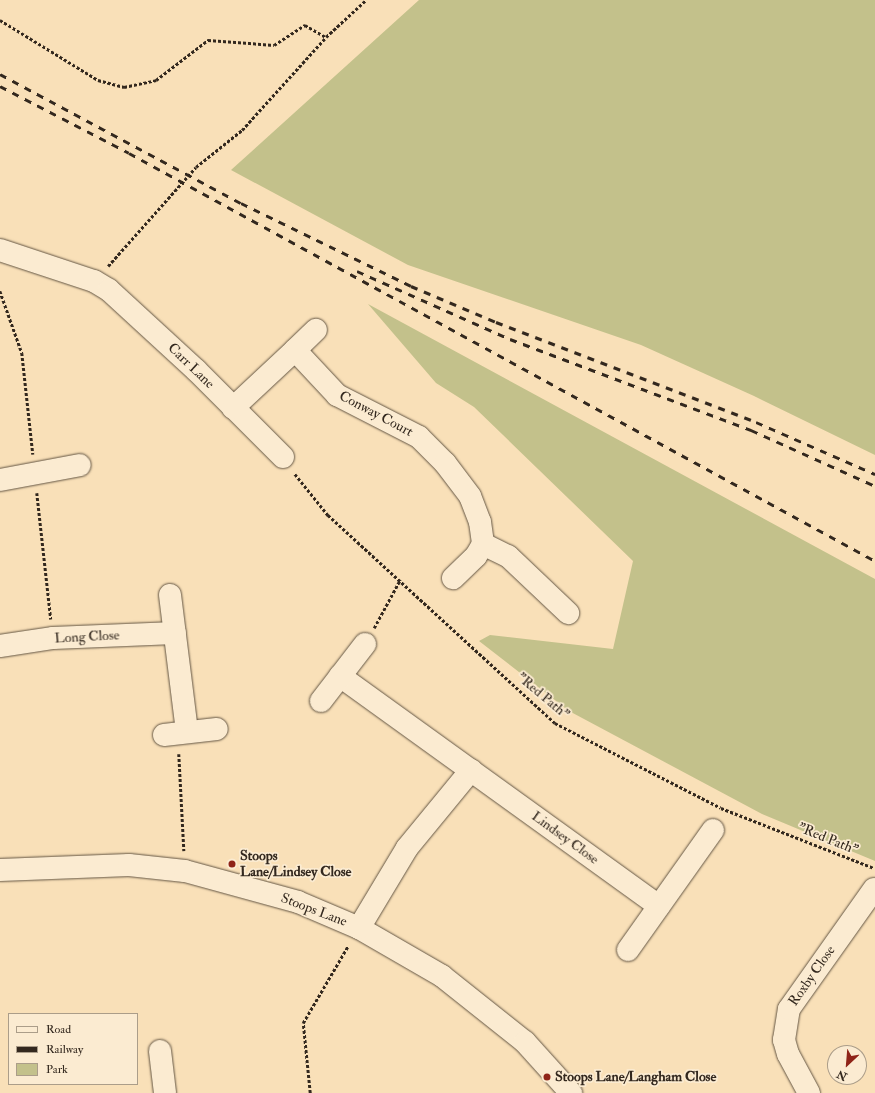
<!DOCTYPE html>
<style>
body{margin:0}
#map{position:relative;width:875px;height:1093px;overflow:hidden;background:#f9e0b8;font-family:"IM FELL Double Pica",serif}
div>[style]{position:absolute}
.green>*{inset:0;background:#c3c18b}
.path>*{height:2.5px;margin-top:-1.25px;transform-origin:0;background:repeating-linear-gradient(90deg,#33281e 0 3px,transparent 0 5px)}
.roads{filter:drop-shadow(0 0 1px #645644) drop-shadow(0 0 1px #645644)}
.minor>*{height:22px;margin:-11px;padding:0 11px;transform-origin:11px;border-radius:11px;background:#fbebd1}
.rail>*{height:3px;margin-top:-1.5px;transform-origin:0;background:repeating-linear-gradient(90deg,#33281e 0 7px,transparent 0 14px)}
.dots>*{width:11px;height:11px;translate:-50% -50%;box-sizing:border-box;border:2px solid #fbebd1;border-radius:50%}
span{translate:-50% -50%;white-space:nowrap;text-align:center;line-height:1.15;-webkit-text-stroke:3.5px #fbebd1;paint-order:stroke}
.street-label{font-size:14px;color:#33281e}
.poi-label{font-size:14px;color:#33281e;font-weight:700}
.left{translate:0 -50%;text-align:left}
.legend{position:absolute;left:8px;top:1013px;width:130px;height:72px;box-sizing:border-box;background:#fbebd1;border:1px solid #ab9d89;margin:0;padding:5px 7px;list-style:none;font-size:12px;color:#33281e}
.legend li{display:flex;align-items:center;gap:8px;height:20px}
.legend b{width:20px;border:1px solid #ab9d89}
.north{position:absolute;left:827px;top:1045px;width:40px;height:40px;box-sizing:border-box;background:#fbebd1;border:1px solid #ab9d89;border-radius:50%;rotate:206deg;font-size:11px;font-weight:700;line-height:16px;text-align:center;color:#33281e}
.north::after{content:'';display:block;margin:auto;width:14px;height:18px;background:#8f2418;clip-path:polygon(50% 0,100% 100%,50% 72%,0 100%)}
</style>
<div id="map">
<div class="green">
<i style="clip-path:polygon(419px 0,875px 0,875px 455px,754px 396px,641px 345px,408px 265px,231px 170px)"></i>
<i style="clip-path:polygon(368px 304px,875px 579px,875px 861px,762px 814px,569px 711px,479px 641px,490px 635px,613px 649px,633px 561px,474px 407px,436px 383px)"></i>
</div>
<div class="path">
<i style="left:0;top:20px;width:115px;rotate:31.5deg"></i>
<i style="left:98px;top:80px;width:27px;rotate:15deg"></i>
<i style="left:124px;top:87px;width:33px;rotate:-12deg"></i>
<i style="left:156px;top:80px;width:66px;rotate:-37.6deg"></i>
<i style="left:208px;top:40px;width:66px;rotate:4.3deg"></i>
<i style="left:274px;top:45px;width:37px;rotate:-33deg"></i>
<i style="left:305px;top:25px;width:24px;rotate:30deg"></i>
<i style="left:108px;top:266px;width:132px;rotate:-48.4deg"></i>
<i style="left:196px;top:167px;width:59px;rotate:-38.8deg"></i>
<i style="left:242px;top:130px;width:125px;rotate:-47.9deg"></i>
<i style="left:326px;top:37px;width:54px;rotate:-42.8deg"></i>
<i style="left:0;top:291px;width:66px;rotate:70.5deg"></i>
<i style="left:22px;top:353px;width:102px;rotate:83.8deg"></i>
<i style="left:295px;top:474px;width:53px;rotate:51.2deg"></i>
<i style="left:328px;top:515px;width:308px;rotate:42.5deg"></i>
<i style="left:555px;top:723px;width:186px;rotate:27.1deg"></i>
<i style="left:721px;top:808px;width:164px;rotate:21.4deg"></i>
<i style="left:37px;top:493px;width:127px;rotate:83.7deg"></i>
<i style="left:374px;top:628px;width:55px;rotate:-61.6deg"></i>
<i style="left:179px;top:754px;width:97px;rotate:87deg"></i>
<i style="left:310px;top:1093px;width:70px;rotate:-95.7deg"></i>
<i style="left:303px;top:1023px;width:89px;rotate:-59.7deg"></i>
</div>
<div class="roads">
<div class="minor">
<i style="left:0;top:250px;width:99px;rotate:18.3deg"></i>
<i style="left:94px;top:281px;width:17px;rotate:31deg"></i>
<i style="left:109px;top:290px;width:118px;rotate:42.6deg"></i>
<i style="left:196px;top:370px;width:123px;rotate:45deg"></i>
<i style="left:295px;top:350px;width:29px;rotate:-44deg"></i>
<i style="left:233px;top:408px;width:85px;rotate:-43.1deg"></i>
<i style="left:295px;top:350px;width:62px;rotate:47deg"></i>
<i style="left:337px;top:395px;width:92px;rotate:27.1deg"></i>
<i style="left:419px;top:437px;width:37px;rotate:45deg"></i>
<i style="left:445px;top:463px;width:41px;rotate:52.9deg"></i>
<i style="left:470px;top:496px;width:28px;rotate:69deg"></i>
<i style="left:480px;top:522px;width:22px;rotate:82deg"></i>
<i style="left:483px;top:544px;width:14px;rotate:120deg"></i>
<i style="left:476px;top:556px;width:32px;rotate:136deg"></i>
<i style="left:0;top:480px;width:81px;rotate:-10.6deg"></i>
<i style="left:483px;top:544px;width:28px;rotate:26deg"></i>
<i style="left:508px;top:556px;width:83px;rotate:43.5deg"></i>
<i style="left:170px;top:595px;width:138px;rotate:82.9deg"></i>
<i style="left:0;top:646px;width:54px;rotate:-8.6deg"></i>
<i style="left:53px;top:638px;width:122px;rotate:-2.3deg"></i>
<i style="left:340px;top:676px;width:393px;rotate:35.8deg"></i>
<i style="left:321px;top:701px;width:72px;rotate:-52.3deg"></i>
<i style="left:164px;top:735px;width:53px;rotate:-6.5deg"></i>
<i style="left:0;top:870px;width:129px;rotate:-2.2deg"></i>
<i style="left:129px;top:865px;width:56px;rotate:6.1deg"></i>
<i style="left:185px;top:871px;width:117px;rotate:15.3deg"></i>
<i style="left:298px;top:902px;width:66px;rotate:23.1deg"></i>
<i style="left:359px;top:928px;width:96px;rotate:30deg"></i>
<i style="left:442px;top:976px;width:106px;rotate:38.5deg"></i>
<i style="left:525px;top:1042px;width:69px;rotate:48deg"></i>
<i style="left:359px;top:928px;width:93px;rotate:-59deg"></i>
<i style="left:407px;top:848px;width:101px;rotate:-50.6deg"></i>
<i style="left:628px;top:950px;width:147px;rotate:-54.7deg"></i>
<i style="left:160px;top:1051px;width:42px;rotate:83.2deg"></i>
<i style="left:809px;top:1093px;width:44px;rotate:-118.3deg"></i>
<i style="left:788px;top:1054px;width:15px;rotate:-106deg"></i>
<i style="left:784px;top:1040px;width:31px;rotate:-81deg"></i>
<i style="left:789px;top:1009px;width:147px;rotate:-54.7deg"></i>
</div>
</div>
<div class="rail">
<i style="left:0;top:74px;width:273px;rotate:28.2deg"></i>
<i style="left:241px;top:203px;width:189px;rotate:26deg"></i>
<i style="left:411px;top:286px;width:92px;rotate:23deg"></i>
<i style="left:496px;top:322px;width:279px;rotate:21deg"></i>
<i style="left:756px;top:422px;width:130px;rotate:23.6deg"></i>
<i style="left:0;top:86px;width:145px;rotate:27.4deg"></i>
<i style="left:129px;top:153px;width:850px;rotate:28.67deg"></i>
<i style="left:357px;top:271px;width:167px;rotate:24deg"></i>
<i style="left:510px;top:339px;width:258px;rotate:20.7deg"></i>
<i style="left:751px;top:430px;width:136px;rotate:24.3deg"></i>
</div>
<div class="dots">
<i style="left:232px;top:864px;background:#8f2418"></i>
<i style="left:547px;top:1077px;background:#8f2418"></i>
</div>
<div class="street-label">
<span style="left:191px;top:366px;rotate:44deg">Carr Lane</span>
<span style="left:376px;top:414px;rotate:28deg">Conway Court</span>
<span style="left:87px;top:637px;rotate:-3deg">Long Close</span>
<span style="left:543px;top:696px;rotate:40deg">"Red Path"</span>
<span style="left:565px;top:838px;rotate:36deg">Lindsey Close</span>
<span style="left:828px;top:839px;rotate:22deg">"Red Path"</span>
<span style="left:314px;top:910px;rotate:21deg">Stoops Lane</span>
<span style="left:812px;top:976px;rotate:-55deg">Roxby Close</span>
</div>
<div class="poi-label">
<span class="left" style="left:240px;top:864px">Stoops<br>Lane/Lindsey Close</span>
<span class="left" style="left:555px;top:1077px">Stoops Lane/Langham Close</span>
</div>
<ul class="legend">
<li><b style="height:5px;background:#fbebd1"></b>Road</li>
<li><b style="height:5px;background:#33281e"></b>Railway</li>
<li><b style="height:11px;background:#c3c18b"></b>Park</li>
</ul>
<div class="north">N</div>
</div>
